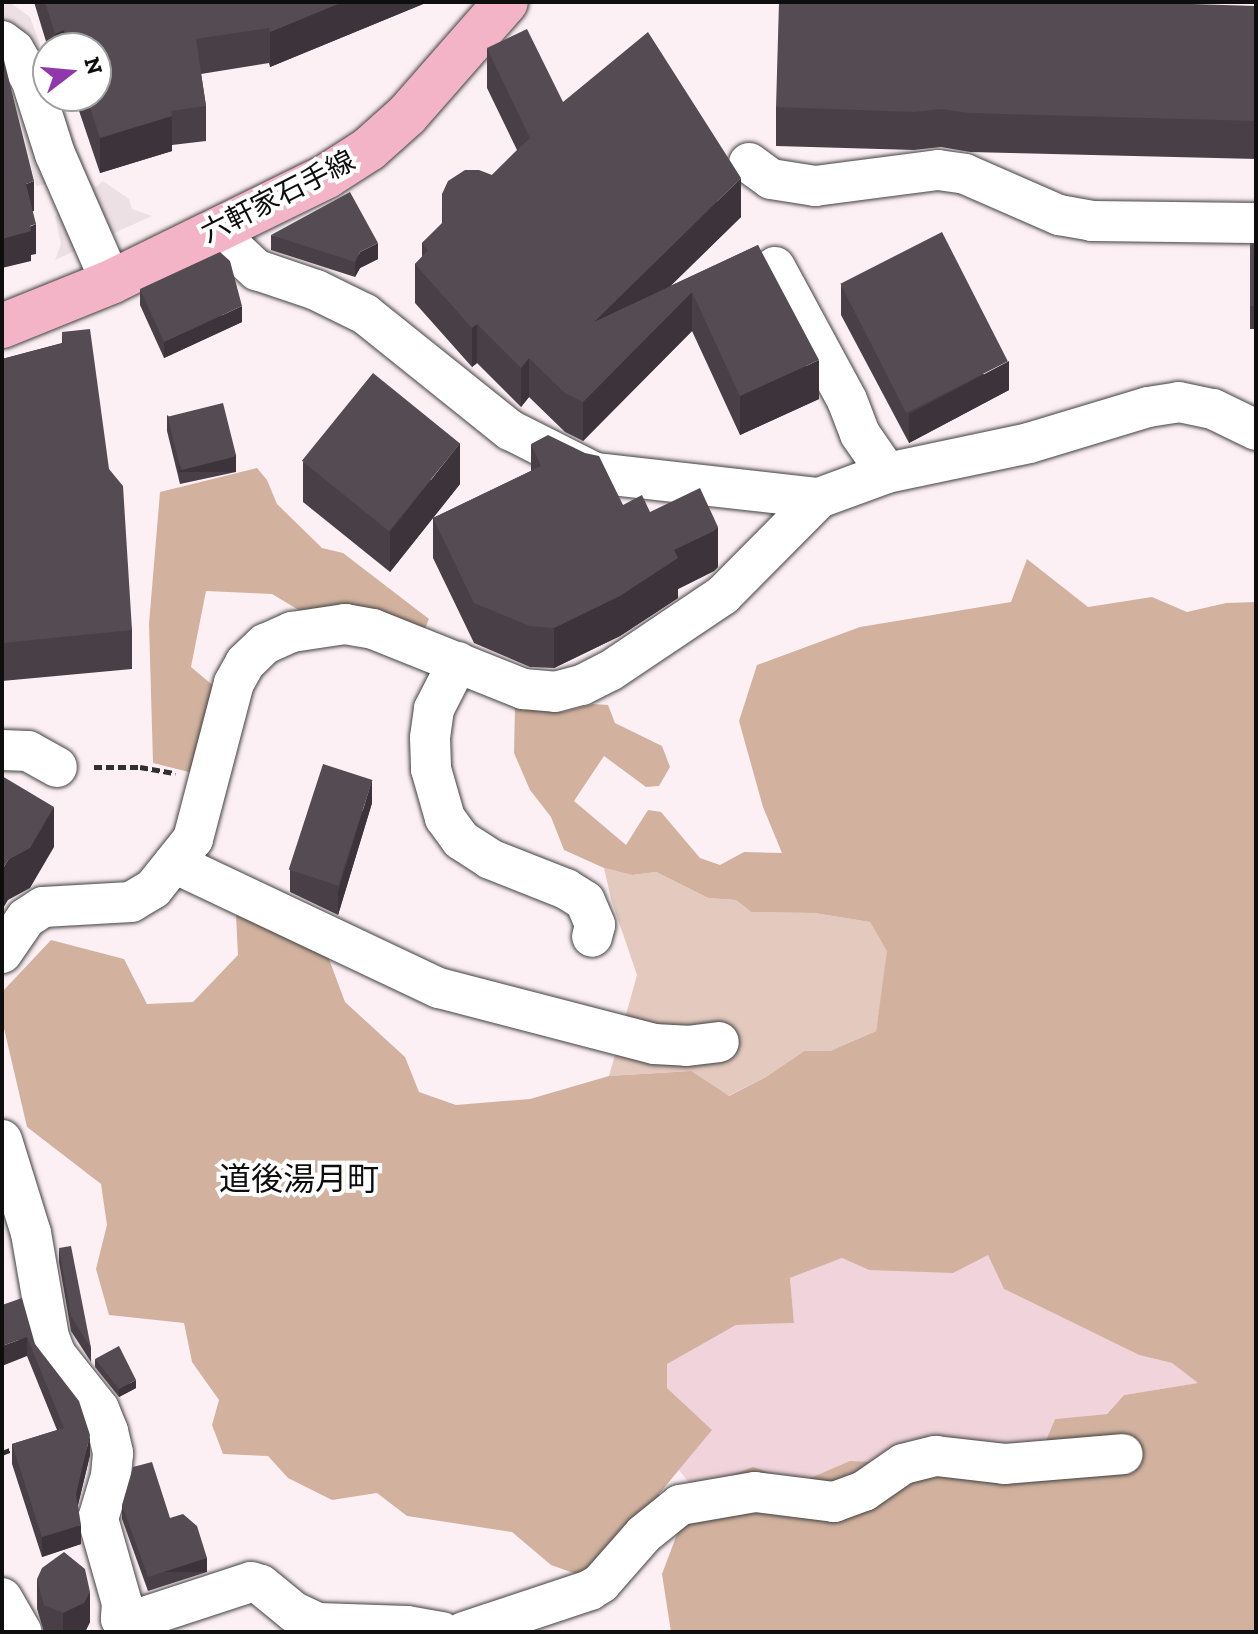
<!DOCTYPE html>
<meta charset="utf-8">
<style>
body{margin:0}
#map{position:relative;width:1258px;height:1634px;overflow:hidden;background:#fdf0f5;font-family:"Zilla Slab","Noto Sans JP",serif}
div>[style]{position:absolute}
.farmland>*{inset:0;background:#f0d3db}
.green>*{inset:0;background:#e3c9be}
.forest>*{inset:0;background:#d2b29f}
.plaza>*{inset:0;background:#ede0e5}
.path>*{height:5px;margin-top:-2.5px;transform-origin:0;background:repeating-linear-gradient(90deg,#303030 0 8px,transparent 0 12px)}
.roads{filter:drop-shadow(0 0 2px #414141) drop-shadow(0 0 2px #414141)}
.street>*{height:40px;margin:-20px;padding:0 20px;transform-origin:20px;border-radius:20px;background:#fff}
.secondary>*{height:44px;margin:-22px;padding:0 22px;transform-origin:22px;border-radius:22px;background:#f4b4c7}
.wall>*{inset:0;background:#494047;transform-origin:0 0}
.shaded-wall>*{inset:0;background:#3c343a;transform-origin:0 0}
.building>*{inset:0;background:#554b53;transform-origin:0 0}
span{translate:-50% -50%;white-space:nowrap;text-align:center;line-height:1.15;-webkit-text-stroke:8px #fff;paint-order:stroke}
.street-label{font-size:28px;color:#0e0e0e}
.quarter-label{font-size:32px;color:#0e0e0e}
.frame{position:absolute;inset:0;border:4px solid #0e0e0e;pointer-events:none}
.north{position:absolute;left:32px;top:32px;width:80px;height:80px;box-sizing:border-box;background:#fff;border:2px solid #9f9f9f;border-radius:50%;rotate:74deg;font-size:22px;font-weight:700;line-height:32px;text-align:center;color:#0e0e0e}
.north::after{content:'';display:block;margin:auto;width:28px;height:36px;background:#9038ab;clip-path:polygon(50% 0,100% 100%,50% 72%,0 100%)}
</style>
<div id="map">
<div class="farmland">
<i style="clip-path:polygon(988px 1254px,1004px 1289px,1139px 1355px,1172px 1363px,1199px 1383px,1124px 1395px,1107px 1414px,1055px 1419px,1042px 1450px,799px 1483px,694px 1489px,679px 1470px,711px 1430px,667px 1388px,666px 1364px,736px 1325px,794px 1323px,790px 1278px,842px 1258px,869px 1270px)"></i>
</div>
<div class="green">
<i style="clip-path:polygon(604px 868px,632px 875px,656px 872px,708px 898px,736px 900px,751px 912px,814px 913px,870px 922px,888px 951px,876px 1031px,830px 1051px,804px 1051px,766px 1077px,728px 1096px,690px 1071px,609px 1076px,637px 975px,611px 899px)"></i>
</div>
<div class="forest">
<i style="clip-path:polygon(257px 468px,267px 480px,277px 504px,322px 548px,343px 553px,429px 619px,424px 631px,302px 612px,272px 594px,206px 591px,191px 667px,222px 693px,197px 774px,153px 763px,149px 624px,160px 492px)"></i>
<i style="clip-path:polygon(1027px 559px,1088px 607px,1152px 597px,1187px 612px,1226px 603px,1256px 602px,1256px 1632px,671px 1632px,662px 1574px,694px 1489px,753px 1467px,799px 1483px,850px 1461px,968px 1467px,1042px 1450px,1055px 1419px,1107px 1414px,1124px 1395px,1198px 1383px,1172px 1363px,1139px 1355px,1004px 1289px,988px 1255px,953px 1273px,869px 1270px,842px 1258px,790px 1278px,794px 1323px,736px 1325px,667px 1364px,667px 1388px,712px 1430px,659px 1494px,662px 1536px,613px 1587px,551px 1565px,512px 1532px,407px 1516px,377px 1493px,332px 1500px,288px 1478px,268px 1456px,223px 1454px,212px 1425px,219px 1400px,192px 1362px,184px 1323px,109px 1315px,96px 1269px,107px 1225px,101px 1184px,27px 1127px,2px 1020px,2px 992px,51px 940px,124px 959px,147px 1004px,193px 1002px,238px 955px,236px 915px,326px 951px,345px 1002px,405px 1057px,419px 1092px,456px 1105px,530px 1099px,609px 1076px,691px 1071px,729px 1096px,766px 1077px,804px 1051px,830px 1051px,876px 1031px,887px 951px,870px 922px,814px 913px,751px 912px,736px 900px,708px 898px,656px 872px,632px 875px,604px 868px,564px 850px,551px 817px,530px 790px,514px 753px,515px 705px,563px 712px,593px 704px,608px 705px,615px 723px,662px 746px,670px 767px,659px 786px,646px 787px,604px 756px,574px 801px,626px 845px,648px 810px,661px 812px,700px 858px,720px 865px,744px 852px,782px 853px,763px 807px,739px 721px,757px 665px,860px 627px,1011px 602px)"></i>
</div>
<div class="plaza">
<i style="clip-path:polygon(2px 2px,9px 2px,30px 17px,90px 181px,96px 187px,103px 181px,129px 199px,132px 209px,152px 216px,55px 260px,61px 244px,55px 217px,59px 214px,48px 184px,36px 186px,12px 86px,2px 73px)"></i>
</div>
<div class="path">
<i style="left:94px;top:767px;width:46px"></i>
<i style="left:140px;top:767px;width:36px;rotate:10deg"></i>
<i style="left:2px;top:1453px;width:14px;rotate:-21deg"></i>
</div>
<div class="roads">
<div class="street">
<i style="left:2px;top:41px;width:15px;rotate:37deg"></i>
<i style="left:14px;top:50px;width:34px;rotate:60deg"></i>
<i style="left:31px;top:79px;width:79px;rotate:72.3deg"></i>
<i style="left:55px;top:154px;width:140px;rotate:66.4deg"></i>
<i style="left:749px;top:163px;width:27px;rotate:36deg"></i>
<i style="left:771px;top:179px;width:45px;rotate:9deg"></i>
<i style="left:815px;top:186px;width:124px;rotate:-7.4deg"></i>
<i style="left:938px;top:170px;width:27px;rotate:8deg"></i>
<i style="left:965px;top:174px;width:103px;rotate:23.6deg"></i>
<i style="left:1059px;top:215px;width:34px;rotate:10deg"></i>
<i style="left:1092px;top:221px;width:164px;rotate:0.7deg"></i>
<i style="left:218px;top:228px;width:25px;rotate:53deg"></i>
<i style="left:233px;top:248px;width:33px;rotate:43deg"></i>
<i style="left:257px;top:270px;width:62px;rotate:18.7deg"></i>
<i style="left:316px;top:290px;width:55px;rotate:26.1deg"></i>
<i style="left:365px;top:314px;width:186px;rotate:38.7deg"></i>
<i style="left:510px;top:430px;width:95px;rotate:26.8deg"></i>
<i style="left:595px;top:473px;width:225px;rotate:6.4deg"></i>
<i style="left:775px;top:267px;width:151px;rotate:61.6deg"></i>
<i style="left:847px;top:400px;width:36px;rotate:69deg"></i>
<i style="left:860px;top:434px;width:47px;rotate:55.3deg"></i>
<i style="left:458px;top:662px;width:53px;rotate:117.1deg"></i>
<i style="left:434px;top:709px;width:29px;rotate:98deg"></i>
<i style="left:430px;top:738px;width:31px;rotate:88deg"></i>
<i style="left:431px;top:769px;width:51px;rotate:74.1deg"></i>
<i style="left:445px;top:818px;width:27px;rotate:54deg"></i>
<i style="left:461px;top:840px;width:35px;rotate:33deg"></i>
<i style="left:490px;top:859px;width:82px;rotate:21.5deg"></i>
<i style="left:566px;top:889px;width:22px;rotate:32deg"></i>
<i style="left:585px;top:901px;width:26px;rotate:67deg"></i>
<i style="left:595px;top:925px;width:12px;rotate:104deg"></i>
<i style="left:2px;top:750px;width:26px;rotate:2deg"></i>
<i style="left:28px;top:751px;width:33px;rotate:29deg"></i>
<i style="left:174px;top:863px;width:293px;rotate:25.3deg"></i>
<i style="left:439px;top:988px;width:222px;rotate:14.6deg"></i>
<i style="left:654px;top:1044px;width:33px;rotate:3deg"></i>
<i style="left:687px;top:1046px;width:32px;rotate:-7deg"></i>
<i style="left:2px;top:953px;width:42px;rotate:-55.6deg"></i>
<i style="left:26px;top:918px;width:20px;rotate:-33deg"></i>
<i style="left:43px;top:907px;width:88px;rotate:-3.3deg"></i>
<i style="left:131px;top:902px;width:26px;rotate:-31deg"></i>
<i style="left:153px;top:889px;width:64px;rotate:-51.3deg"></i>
<i style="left:193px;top:839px;width:161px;rotate:-75.3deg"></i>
<i style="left:234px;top:683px;width:23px;rotate:-61deg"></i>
<i style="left:245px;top:663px;width:28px;rotate:-44deg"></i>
<i style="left:265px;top:644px;width:30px;rotate:-24deg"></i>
<i style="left:292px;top:632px;width:54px;rotate:-8.6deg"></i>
<i style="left:345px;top:624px;width:28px;rotate:10deg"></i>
<i style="left:373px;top:629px;width:162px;rotate:21.8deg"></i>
<i style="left:523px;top:689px;width:32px;rotate:5deg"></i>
<i style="left:555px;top:692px;width:28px;rotate:-15deg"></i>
<i style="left:582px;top:685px;width:31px;rotate:-27deg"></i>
<i style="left:610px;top:671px;width:136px;rotate:-33.9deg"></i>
<i style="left:723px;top:595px;width:136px;rotate:-45.3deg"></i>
<i style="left:819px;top:498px;width:72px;rotate:-20.2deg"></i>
<i style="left:887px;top:473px;width:145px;rotate:-11.9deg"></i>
<i style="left:1029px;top:443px;width:124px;rotate:-16.8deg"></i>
<i style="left:1148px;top:407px;width:31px;rotate:-9deg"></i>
<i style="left:1179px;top:402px;width:35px;rotate:12deg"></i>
<i style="left:1213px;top:409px;width:48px;rotate:26deg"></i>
<i style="left:2px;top:1140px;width:97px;rotate:72.7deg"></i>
<i style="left:31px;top:1233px;width:106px;rotate:80.2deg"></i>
<i style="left:49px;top:1337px;width:19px;rotate:69deg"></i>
<i style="left:56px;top:1355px;width:69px;rotate:51.5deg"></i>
<i style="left:99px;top:1409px;width:24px;rotate:68deg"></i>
<i style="left:108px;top:1431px;width:23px;rotate:77deg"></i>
<i style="left:113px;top:1453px;width:23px;rotate:95deg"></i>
<i style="left:111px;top:1476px;width:45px;rotate:106.8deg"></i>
<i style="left:98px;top:1519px;width:87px;rotate:74.1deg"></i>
<i style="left:122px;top:1603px;width:16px;rotate:94deg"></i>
<i style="left:121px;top:1619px;width:14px;rotate:4deg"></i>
<i style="left:135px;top:1620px;width:122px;rotate:-18.1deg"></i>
<i style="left:251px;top:1582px;width:10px;rotate:17deg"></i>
<i style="left:261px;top:1585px;width:43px;rotate:39.3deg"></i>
<i style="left:294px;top:1612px;width:26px;rotate:25deg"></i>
<i style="left:318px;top:1623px;width:89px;rotate:1.9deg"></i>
<i style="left:407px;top:1626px;width:36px;rotate:10deg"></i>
<i style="left:2px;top:1598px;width:39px;rotate:60deg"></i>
<i style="left:464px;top:1632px;width:133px;rotate:-18.4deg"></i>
<i style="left:590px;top:1590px;width:13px;rotate:-32deg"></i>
<i style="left:601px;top:1583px;width:65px;rotate:-48.7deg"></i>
<i style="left:644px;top:1534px;width:46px;rotate:-38.9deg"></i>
<i style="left:680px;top:1505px;width:76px;rotate:-9.8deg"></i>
<i style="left:755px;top:1492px;width:80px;rotate:7.2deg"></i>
<i style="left:834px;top:1502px;width:32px;rotate:-20deg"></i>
<i style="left:864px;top:1491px;width:47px;rotate:-34.7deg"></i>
<i style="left:903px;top:1464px;width:34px;rotate:-14deg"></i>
<i style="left:936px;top:1456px;width:69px;rotate:6.6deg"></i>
<i style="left:1005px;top:1464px;width:118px;rotate:-4.8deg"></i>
</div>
<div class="secondary">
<i style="left:2px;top:326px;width:118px;rotate:-22deg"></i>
<i style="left:111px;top:282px;width:241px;rotate:-26.1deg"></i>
<i style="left:327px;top:176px;width:50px;rotate:-32.7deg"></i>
<i style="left:369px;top:149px;width:51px;rotate:-41.8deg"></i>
<i style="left:407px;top:115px;width:150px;rotate:-48.8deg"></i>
</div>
</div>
<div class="wall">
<i style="clip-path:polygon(34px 2px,428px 2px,270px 67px,269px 63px,201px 74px,206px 106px,206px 141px,172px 145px,172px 151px,100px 173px,74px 96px,96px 96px,96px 48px,48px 48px)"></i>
<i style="clip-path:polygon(1256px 6px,1256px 159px,970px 152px,941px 147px,914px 150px,776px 146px,776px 107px)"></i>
<i style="clip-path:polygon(487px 48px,563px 102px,741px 217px,670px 286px,758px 245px,819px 399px,740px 435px,692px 331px,583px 441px,565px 432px,529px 397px,521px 407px,477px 363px,472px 367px,415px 303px,415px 264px,422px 257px,422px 243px,442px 224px,442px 194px,492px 175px,517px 150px,487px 88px)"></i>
<i style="clip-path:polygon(271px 235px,378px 259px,360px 268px,355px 277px,271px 250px)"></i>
<i style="left:1250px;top:243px;width:6px;height:86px"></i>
<i style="clip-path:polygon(841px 285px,1009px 390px,909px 443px,841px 315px)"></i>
<i style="clip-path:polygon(140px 289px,242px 322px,164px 358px,140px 305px)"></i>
<i style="clip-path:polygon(62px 332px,132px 630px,132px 669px,2px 681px,2px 359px,62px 343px)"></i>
<i style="clip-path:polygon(167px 415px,236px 472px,180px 484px,167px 431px)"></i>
<i style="clip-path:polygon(531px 444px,623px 505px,650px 512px,718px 567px,714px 571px,678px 589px,678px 598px,620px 636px,554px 668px,530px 667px,474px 643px,433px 558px,433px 518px,531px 471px)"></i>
<i style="clip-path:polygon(303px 462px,460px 484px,390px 572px,303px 502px)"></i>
<i style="clip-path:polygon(372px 803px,338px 915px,290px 892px,290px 870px)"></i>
<i style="clip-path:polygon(59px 1248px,91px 1348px,91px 1362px,71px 1331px,59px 1262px)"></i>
<i style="clip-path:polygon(2px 1305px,35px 1344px,90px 1455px,78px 1505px,81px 1544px,42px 1557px,12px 1464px,12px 1444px,57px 1430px,27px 1356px)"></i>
<i style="clip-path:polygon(95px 1359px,136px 1388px,119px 1397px,95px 1367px)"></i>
<i style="clip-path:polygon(122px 1505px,170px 1518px,207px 1572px,148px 1591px,122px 1519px)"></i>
<i style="clip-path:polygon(37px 1579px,90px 1622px,85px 1632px,44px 1632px,37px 1609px)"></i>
</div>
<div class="shaded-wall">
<i style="clip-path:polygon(343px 2px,428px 2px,270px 67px,270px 32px)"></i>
<i style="clip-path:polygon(64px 30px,64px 48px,55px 48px,55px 34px)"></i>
<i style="clip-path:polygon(172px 116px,172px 151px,100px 173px,100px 138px)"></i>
<i style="clip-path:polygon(741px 178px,741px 217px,594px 361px,594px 322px)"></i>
<i style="clip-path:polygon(34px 181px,34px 211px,26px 213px,26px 184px)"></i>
<i style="clip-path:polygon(36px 224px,36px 254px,31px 255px,31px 261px,2px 268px,2px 239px)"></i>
<i style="clip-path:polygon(378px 243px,378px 259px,360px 268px,355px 277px,355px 262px,360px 252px)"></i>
<i style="clip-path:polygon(692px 292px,692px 331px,583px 441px,583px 402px)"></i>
<i style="clip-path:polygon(242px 306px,242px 322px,164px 358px,164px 342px)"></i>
<i style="clip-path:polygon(477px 324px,477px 363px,472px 367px,472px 328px)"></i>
<i style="clip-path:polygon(529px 358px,529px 397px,521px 407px,521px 368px)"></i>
<i style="clip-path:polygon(819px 360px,819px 399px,740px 435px,740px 396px)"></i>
<i style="clip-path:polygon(1009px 361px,1009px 390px,909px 443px,909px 414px)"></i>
<i style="clip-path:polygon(460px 443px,460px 484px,390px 572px,390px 532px)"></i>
<i style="left:236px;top:456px;width:16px;height:57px;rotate:90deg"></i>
<i style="clip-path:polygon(718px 527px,718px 567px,714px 571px,678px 589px,678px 598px,620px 636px,554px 668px,554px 628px,674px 550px)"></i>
<i style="clip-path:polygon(372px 780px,372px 803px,338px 915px,338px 892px)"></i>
<i style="clip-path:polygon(54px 807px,54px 847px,30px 888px,8px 900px,2px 910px,2px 870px,8px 860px)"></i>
<i style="left:4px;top:1206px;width:19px;height:2px;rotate:90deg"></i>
<i style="clip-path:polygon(27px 1337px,27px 1356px,2px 1366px,2px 1346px)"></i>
<i style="clip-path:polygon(136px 1380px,136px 1388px,119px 1397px,119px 1389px)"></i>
<i style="clip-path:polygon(90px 1435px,90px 1455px,76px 1513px,76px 1494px)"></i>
<i style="clip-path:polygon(81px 1525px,81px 1544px,42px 1557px,42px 1537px)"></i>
<i style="left:207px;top:1558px;width:14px;height:62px;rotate:90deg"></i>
<i style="clip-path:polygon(90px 1592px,90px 1622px,85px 1632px,63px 1632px,63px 1613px)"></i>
</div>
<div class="building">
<i style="clip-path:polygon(45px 2px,343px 2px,270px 32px,269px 28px,196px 39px,206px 106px,171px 111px,172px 116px,100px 138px,86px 96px,96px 96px,96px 48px,70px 48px,64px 30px,55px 34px)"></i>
<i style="clip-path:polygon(779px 2px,1129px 2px,1256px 6px,1256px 121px,970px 113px,941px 109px,914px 112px,776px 107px)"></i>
<i style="clip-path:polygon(527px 29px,563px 102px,648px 32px,741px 178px,594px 322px,758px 245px,819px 360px,740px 396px,692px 292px,583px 402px,565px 393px,529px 358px,521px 368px,477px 324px,472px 328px,415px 264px,428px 250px,422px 243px,443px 222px,442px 194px,448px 181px,465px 170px,479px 170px,492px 175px,530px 138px,487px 48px)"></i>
<i style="clip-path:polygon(2px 60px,4px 60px,34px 181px,26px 184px,36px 224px,30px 226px,31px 231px,2px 239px)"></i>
<i style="clip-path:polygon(350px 192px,378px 243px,360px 252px,355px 262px,271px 235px)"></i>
<i style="left:942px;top:232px;width:145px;height:114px;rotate:63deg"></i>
<i style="left:1250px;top:243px;width:6px;height:63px"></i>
<i style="clip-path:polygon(220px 252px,230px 261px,242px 306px,164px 342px,140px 289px)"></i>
<i style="clip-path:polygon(90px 329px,109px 469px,123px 486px,132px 630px,2px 643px,2px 359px,63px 343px,62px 332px)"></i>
<i style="left:373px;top:373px;width:112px;height:113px;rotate:39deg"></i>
<i style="left:223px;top:403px;width:55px;height:57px;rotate:76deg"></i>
<i style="clip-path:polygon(548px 435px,585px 453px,599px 456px,623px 505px,642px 495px,650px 512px,700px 488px,718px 527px,714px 531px,674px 550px,678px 558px,620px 596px,554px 628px,530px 626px,474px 603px,433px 518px,541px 466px,531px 444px)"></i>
<i style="left:323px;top:764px;width:52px;height:111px;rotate:18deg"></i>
<i style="clip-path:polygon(2px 776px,54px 807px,30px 848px,8px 860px,2px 870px)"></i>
<i style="clip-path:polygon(71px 1246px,91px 1348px,71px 1316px,59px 1248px)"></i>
<i style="clip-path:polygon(22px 1298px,35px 1344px,79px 1401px,90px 1435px,76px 1494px,81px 1525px,42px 1537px,12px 1444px,64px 1428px,27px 1337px,2px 1346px,2px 1305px)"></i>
<i style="clip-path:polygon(119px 1346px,136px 1380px,119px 1389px,95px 1359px)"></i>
<i style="clip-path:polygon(152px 1462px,170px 1518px,183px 1514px,197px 1526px,207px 1558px,148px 1577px,122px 1505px,133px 1467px)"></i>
<i style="clip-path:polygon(64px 1552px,85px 1569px,90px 1592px,84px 1603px,63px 1613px,44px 1605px,37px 1579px,42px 1568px)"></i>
</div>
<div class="street-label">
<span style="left:278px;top:197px;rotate:-27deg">六軒家石手線</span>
</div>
<div class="quarter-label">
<span style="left:299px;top:1179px">道後湯月町</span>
</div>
<div class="frame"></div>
<div class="north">N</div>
</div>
